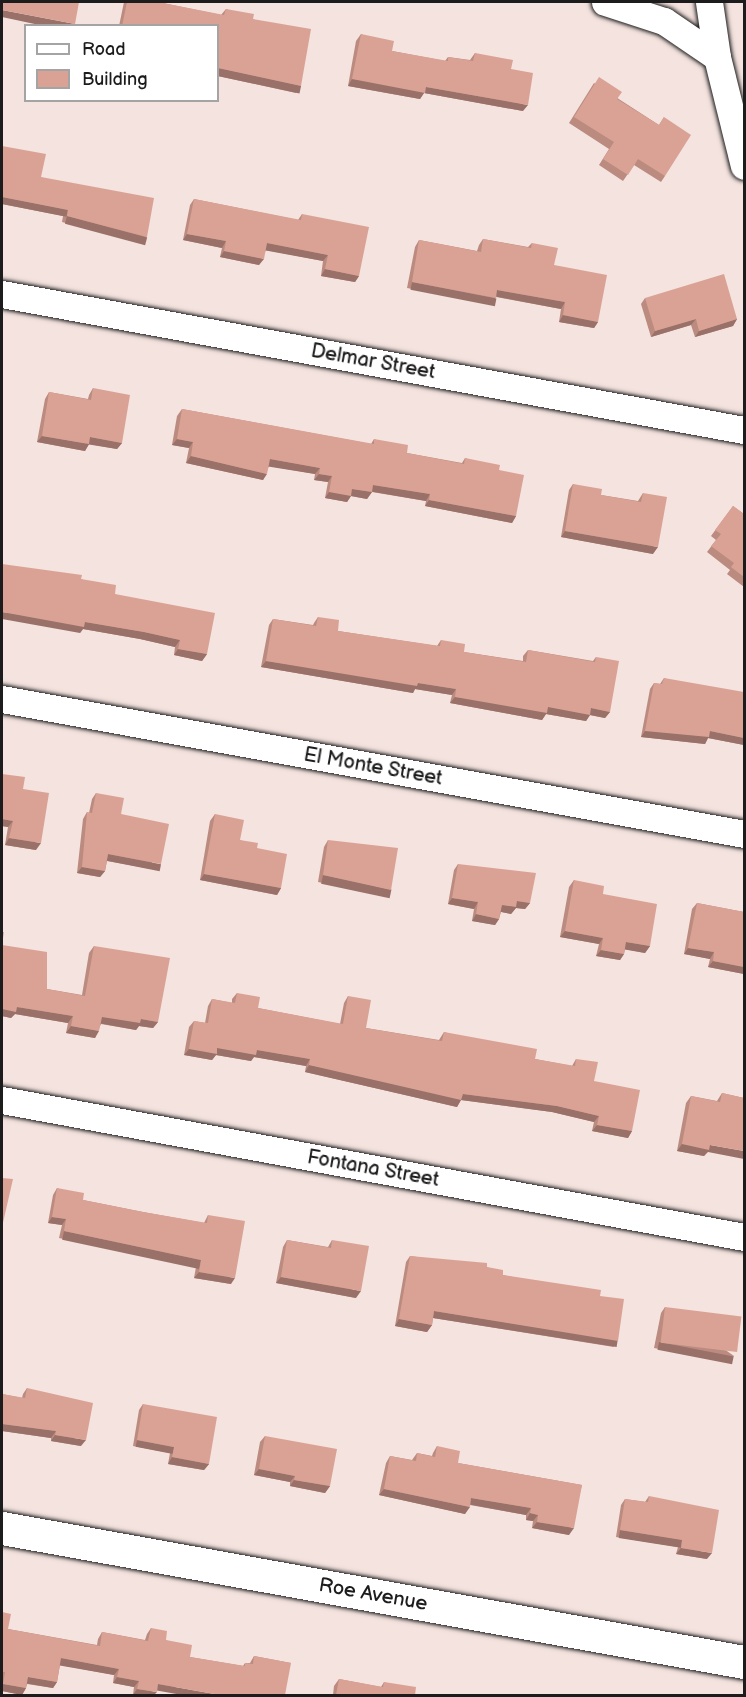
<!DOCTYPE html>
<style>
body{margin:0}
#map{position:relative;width:746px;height:1697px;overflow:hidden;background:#f4e3df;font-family:"Balsamiq Sans",sans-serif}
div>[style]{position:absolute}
.roads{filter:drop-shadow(0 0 2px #1c1c1c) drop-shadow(0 0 2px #1c1c1c)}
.street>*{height:27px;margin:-13.5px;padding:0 13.5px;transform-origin:13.5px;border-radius:13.5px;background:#fff}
.secondary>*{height:33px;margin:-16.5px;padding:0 16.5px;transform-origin:16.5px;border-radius:16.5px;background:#fff}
.wall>*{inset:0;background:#bb8b80}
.shaded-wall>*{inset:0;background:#997168;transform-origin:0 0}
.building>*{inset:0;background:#daa295;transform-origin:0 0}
span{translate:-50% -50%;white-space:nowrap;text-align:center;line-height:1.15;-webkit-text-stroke:4.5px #fff;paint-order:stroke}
.street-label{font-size:20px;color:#1c1c1c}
.frame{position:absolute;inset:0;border:3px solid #1c1c1c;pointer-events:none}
.legend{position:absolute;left:24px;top:24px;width:195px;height:78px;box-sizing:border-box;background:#fff;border:2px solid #a4a4a4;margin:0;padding:8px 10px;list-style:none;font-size:18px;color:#1c1c1c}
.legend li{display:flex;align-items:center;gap:12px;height:30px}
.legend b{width:30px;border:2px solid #a4a4a4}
</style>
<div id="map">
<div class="roads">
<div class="street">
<i style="left:605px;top:2px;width:62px;rotate:17.9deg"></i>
<i style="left:664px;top:21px;width:64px;rotate:34.2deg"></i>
<i style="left:709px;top:2px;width:56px;rotate:81.7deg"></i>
<i style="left:717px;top:57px;width:112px;rotate:76.1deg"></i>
<i style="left:2px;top:294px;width:754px;rotate:10.39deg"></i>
<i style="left:2px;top:699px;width:754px;rotate:10.31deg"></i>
<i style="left:2px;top:1100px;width:755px;rotate:10.46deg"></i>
</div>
<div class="secondary">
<i style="left:2px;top:1528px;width:754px;rotate:10.24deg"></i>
</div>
</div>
<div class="wall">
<i style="clip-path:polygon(124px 2px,158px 2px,221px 15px,226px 9px,253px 19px,301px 86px,296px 93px,218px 76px,218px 26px,119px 26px)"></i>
<i style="clip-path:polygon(361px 34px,392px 51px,445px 61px,448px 57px,470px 60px,475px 53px,511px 69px,523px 111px,424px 93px,420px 99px,348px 86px,356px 41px)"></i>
<i style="clip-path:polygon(594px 83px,659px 125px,664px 117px,665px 176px,661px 182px,634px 165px,623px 181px,599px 165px,609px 149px,569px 123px)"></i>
<i style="clip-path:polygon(2px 146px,41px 177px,147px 237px,142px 243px,62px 222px,63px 216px,2px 204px)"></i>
<i style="clip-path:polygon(194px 199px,298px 220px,302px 214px,359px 276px,355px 282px,321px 276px,323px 261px,266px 250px,259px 265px,220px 257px,222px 248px,183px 240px,190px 205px)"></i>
<i style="clip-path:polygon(483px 239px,528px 247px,532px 243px,554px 265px,598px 322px,594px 328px,559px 322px,561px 309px,496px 297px,491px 304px,407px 288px,415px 247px,419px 240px,477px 251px,479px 245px)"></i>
<i style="clip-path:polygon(645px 298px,737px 319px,733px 326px,695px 337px,691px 325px,651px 337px,641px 304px)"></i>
<i style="clip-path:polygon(93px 388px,122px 443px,117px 449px,89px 444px,85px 451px,37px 442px,45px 399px,49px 392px,88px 399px,89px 395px)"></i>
<i style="clip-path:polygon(182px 409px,371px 444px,374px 439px,407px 453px,462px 463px,465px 458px,499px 470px,516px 516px,512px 523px,425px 506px,426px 501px,372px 492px,367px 499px,351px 496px,347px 502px,325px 498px,328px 482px,314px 480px,315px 474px,269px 466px,263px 480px,186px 463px,189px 448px,172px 445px,177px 416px)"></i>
<i style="clip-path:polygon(573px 484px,601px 495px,638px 501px,643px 493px,653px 554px,561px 537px,569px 490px)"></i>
<i style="clip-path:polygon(733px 506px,744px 514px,744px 587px,727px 574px,730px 570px,707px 552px,716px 540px,711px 536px)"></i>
<i style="clip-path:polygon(81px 579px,115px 594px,207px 654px,202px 661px,174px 655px,175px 647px,140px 639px,83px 629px,80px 633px)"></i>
<i style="clip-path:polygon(318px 617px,338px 631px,437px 646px,441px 640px,464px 652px,523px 661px,523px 656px,528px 650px,593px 661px,596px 657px,610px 712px,605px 718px,590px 715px,586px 721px,546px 714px,542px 720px,450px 703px,452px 695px,415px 689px,413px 693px,261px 667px,269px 625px,273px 619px,313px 625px,314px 623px)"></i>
<i style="clip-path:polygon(664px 678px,744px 710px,744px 745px,708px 738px,705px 744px,641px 737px,650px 689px,654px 683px,660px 684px)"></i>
<i style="clip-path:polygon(2px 774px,23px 789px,36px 850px,5px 845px,8px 827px,2px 826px)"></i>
<i style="clip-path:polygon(96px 793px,121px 814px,157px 870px,107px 861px,105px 871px,100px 877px,77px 873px,83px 819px,87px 812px,89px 813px,92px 799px)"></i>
<i style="clip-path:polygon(215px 814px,240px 840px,257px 848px,281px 888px,277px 895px,200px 880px,210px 821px)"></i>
<i style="clip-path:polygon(328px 840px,387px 897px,318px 882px,324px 847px)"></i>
<i style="clip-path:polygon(458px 864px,530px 903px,525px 909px,516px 908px,511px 914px,501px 912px,499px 919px,495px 925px,472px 921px,474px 909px,448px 904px,454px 870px)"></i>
<i style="clip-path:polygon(574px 880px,650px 946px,645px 953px,625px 949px,624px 954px,620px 960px,596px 956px,599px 944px,560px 937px,569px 887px)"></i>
<i style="clip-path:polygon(697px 903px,744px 912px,744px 974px,708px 967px,710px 959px,684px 954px,692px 909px)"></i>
<i style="clip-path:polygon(2px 945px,47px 989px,82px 995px,89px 953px,94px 946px,158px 1022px,153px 1028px,139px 1026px,136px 1030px,101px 1024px,95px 1038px,66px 1033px,68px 1023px,15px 1014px,11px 1018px,2px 1016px)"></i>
<i style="clip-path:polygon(237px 993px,258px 1008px,340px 1024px,344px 1003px,348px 996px,366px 1028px,439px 1040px,444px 1032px,535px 1059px,572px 1066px,576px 1059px,632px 1131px,628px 1138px,592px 1131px,594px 1122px,552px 1112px,461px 1100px,457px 1107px,305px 1072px,306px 1066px,254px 1057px,251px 1061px,216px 1055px,212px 1060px,184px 1055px,189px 1027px,194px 1021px,205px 1023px,208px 1006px,212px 999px,232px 1003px,232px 999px)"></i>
<i style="clip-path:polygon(722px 1093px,744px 1098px,704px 1156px,677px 1151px,686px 1103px,691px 1096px,717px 1101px)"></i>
<i style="clip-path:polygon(57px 1188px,83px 1200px,143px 1212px,204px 1223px,208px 1215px,231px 1284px,194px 1278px,196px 1267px,59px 1238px,62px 1225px,48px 1223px,53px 1195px)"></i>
<i style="clip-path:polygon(287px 1240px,328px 1247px,332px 1240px,356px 1298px,276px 1283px,283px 1247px)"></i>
<i style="clip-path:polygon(410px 1256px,487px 1267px,503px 1275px,600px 1296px,614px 1347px,433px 1318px,432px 1325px,427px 1332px,395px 1326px,406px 1262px)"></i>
<i style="clip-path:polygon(665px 1307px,734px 1356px,729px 1362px,654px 1348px,661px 1313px)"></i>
<i style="clip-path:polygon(27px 1388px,81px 1446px,51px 1441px,51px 1438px,2px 1431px,2px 1394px,22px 1398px,23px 1394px)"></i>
<i style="clip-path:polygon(143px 1404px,209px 1464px,204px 1470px,168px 1464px,170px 1453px,133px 1446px,139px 1410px)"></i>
<i style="clip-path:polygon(265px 1436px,330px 1486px,325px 1493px,290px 1486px,290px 1482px,254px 1475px,260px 1442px)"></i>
<i style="clip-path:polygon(437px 1446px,458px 1463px,582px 1485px,569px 1535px,532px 1528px,533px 1521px,526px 1520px,526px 1515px,470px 1505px,465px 1514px,379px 1495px,386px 1463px,390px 1456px,412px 1460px,417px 1453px,432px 1456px,433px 1453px)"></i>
<i style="clip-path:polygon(649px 1496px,707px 1559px,676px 1554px,678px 1547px,616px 1537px,621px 1505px,625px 1499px,645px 1502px)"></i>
<i style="clip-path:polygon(2px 1612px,8px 1629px,97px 1645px,98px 1639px,102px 1632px,145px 1640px,147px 1634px,151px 1628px,166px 1640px,190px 1657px,243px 1666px,245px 1663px,250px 1663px,254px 1656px,291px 1663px,133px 1695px,134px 1687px,113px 1683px,114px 1675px,60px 1665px,57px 1682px,53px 1688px,27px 1684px,26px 1688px,22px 1695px,2px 1691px)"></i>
<i style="clip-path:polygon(339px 1679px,381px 1687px,384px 1682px,415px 1695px,333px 1695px,334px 1686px)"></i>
</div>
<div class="shaded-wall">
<i style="clip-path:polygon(2px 10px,75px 24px,74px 26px,44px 26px,2px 17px)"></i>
<i style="left:218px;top:68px;width:85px;height:8px;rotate:12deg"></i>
<i style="clip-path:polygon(352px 79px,426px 87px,528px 105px,523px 111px,424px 93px,420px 99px,348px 86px)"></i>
<i style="left:2px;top:197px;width:67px;height:7px;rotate:11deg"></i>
<i style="left:67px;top:216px;width:83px;height:8px;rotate:15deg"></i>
<i style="clip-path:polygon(187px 234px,226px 241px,222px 248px,183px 240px)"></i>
<i style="clip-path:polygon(267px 243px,328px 255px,323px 261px,263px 250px)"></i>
<i style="clip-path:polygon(224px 251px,264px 259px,259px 265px,220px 257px)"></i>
<i style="clip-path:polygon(325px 269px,359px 276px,355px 282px,321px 276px)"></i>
<i style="left:412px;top:282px;width:86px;height:8px;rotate:11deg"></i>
<i style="clip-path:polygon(497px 290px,565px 302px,561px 309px,493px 296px)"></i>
<i style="clip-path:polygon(563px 315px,598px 322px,594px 328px,559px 322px)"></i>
<i style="clip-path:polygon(696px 319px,691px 325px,651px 337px,655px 331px)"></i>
<i style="clip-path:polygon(737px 319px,733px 326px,695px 337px,699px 331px)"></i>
<i style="clip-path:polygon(42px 436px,89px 444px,85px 451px,37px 442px)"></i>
<i style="clip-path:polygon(90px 437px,122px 443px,117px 449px,86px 444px)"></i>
<i style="clip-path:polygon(177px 439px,193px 442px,189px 448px,172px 445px)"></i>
<i style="clip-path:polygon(191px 456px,267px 474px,263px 480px,186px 463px)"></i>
<i style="clip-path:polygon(270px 459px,320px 468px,315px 474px,265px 466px)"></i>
<i style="clip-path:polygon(319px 474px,332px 476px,328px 482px,314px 480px)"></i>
<i style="clip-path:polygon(373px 485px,430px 494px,426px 501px,368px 491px)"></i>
<i style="clip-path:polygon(352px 489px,372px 492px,367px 499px,351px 496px,347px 502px,325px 498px,329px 492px)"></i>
<i style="clip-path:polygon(429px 500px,516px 516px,512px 523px,425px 506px)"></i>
<i style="clip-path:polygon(565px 531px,658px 547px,653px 554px,561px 537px)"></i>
<i style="clip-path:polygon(2px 612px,85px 622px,144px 632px,180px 640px,175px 647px,140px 639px,83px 629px,80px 633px,2px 619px)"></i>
<i style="clip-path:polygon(178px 649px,207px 654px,202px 661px,174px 655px)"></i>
<i style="clip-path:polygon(266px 661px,418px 683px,456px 689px,452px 695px,415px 689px,413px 693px,261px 667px)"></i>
<i style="clip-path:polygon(455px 697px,548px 707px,591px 708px,610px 712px,605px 718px,590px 715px,586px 721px,546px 714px,542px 720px,450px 703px)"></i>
<i style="clip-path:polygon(645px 731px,710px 731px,744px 738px,744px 745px,708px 738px,705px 744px,641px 737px)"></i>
<i style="clip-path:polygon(2px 819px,13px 821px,8px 827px,2px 826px)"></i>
<i style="clip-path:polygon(9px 838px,41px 843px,36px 850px,5px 845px)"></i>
<i style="left:108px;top:854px;width:54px;height:7px;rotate:11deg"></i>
<i style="clip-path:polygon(82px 867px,105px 871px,100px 877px,77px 873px)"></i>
<i style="clip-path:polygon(204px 874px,281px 888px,277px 895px,200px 880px)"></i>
<i style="left:323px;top:875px;width:70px;height:9px;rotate:12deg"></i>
<i style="clip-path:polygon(452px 898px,478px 902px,474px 909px,448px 904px)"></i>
<i style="clip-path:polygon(517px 901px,530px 903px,525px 909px,516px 908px,511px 914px,497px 911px,502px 905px)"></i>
<i style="clip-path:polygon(476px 914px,499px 919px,495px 925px,472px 921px)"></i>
<i style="clip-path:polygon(565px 931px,603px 938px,599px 944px,560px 937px)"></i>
<i style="clip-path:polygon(626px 942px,650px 946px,645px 953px,622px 949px)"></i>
<i style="clip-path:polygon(688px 948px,714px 952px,710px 959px,684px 954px)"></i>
<i style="clip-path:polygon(601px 950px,624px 954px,620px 960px,596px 956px)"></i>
<i style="clip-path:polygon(713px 961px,744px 967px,744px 974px,708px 967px)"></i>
<i style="clip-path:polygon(17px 1007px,73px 1016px,68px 1023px,15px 1014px,11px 1018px,2px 1016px,2px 1009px)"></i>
<i style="clip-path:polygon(102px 1017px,141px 1019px,158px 1022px,153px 1028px,139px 1026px,136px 1030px,98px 1023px)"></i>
<i style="clip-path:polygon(71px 1026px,99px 1031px,95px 1038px,66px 1033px)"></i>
<i style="clip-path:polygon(217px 1048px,257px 1050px,310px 1059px,306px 1066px,254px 1057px,251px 1061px,216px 1055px,212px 1060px,184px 1055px,189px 1049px)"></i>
<i style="clip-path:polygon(309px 1065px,463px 1094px,557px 1106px,599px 1116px,594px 1122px,552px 1112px,461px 1100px,457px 1107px,305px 1072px)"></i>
<i style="clip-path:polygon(597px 1125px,632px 1131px,628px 1138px,592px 1131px)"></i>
<i style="clip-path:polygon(682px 1144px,710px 1145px,744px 1151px,744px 1159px,708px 1152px,704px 1156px,677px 1151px)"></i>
<i style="clip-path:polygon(52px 1217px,66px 1219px,62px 1225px,48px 1223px)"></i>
<i style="left:64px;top:1231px;width:140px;height:9px;rotate:12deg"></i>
<i style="clip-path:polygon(199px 1272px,235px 1278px,231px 1284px,194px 1278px)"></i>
<i style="clip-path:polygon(281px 1277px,361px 1291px,356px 1298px,276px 1283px)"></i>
<i style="left:434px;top:1311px;width:186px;height:7px;rotate:9deg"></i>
<i style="clip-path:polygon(399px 1319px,432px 1325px,427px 1332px,395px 1326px)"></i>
<i style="left:659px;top:1342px;width:76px;height:8px;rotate:11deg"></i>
<i style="clip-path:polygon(2px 1424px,56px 1431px,51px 1438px,2px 1431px)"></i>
<i style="clip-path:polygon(55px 1435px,86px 1440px,81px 1446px,51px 1441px)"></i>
<i style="left:137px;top:1440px;width:38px;height:7px;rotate:11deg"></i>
<i style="clip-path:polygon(172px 1457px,209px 1464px,204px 1470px,168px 1464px)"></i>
<i style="clip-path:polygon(259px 1469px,295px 1476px,290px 1482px,254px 1475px)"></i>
<i style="clip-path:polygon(294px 1480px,330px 1486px,325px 1493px,290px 1486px)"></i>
<i style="clip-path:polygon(384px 1489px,470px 1507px,465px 1514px,379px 1495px)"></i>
<i style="clip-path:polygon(471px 1498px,531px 1508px,526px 1515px,467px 1504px)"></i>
<i style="clip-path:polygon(530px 1513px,538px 1515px,533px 1521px,526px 1520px)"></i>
<i style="clip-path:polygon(537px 1522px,574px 1528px,569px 1535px,532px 1528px)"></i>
<i style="left:620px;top:1530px;width:63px;height:8px;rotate:9deg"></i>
<i style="clip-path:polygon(681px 1548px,712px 1553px,707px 1559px,676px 1554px)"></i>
<i style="clip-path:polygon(61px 1658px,119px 1669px,114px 1675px,57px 1665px)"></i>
<i style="clip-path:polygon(28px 1677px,57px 1682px,53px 1688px,24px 1683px)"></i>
<i style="clip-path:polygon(117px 1677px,139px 1681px,134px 1687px,113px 1683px)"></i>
<i style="clip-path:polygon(3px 1684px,26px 1688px,22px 1695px,2px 1691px,2px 1686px)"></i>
<i style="clip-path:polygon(158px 1684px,220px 1695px,182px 1695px,154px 1690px)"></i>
<i style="clip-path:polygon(137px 1689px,157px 1692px,154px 1695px,133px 1695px)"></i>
</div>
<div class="building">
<i style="clip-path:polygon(2px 2px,79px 2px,75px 24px,2px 10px)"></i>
<i style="clip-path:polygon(127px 2px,158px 2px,224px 15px,226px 9px,254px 14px,253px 19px,311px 29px,301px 86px,218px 68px,219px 49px,218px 49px,218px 26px,122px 26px)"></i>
<i style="clip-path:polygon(361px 34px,394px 41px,392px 51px,448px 61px,448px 57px,473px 61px,475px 53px,513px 60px,511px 69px,533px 73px,528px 105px,426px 87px,425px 93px,352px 79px)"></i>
<i style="clip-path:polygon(599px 77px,622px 92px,617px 99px,659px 125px,664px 117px,691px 135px,665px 176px,638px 159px,628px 175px,603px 159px,614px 142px,574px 117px)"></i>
<i style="clip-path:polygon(2px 146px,46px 154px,41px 177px,154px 198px,147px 237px,67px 216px,68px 210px,2px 197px)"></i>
<i style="clip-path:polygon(194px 199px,301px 220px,302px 214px,369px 227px,359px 276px,325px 269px,328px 255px,267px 243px,264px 259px,224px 251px,226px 241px,187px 234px)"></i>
<i style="clip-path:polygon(483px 239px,531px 248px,532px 243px,558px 248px,554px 265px,607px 275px,598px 322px,563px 315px,565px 302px,497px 290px,496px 298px,412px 282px,419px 240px,481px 252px)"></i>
<i style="clip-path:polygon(724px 274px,737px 319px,699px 331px,696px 319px,655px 331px,645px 298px)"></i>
<i style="clip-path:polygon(93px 388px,130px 395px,122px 443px,90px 437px,89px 444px,42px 436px,49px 392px,91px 400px)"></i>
<i style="clip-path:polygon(182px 409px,374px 444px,374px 439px,408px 445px,407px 453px,464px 464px,465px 458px,500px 465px,499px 470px,524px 475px,516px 516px,429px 500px,430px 494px,373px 485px,372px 492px,352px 489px,351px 496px,329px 492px,332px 476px,319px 474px,320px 468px,270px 459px,267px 474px,191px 456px,193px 442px,177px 439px)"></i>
<i style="clip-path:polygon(573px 484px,602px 489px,601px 495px,641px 502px,643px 493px,667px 497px,658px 547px,565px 531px)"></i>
<i style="clip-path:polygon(733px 506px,744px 514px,744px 577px,731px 567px,734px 563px,711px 546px,721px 534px,715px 530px)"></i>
<i style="clip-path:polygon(2px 564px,82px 575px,81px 579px,116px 585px,115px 594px,215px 613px,207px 654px,178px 649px,180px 640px,144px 632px,85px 622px,84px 627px,2px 612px)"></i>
<i style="clip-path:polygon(318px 617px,339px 620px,338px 631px,440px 646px,441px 640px,465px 644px,464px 652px,526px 662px,528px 650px,595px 662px,596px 657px,619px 661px,610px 712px,591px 708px,590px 715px,548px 707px,547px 713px,455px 697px,456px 689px,418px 683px,417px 686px,266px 661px,273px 619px,316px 626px)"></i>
<i style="clip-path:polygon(664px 678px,744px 692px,744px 738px,710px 731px,709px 737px,645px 731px,654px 683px,662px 684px)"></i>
<i style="clip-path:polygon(2px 774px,25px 777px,23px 789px,49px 793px,41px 843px,9px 838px,13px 821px,2px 819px)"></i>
<i style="clip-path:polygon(96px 793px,124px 798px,121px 814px,169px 824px,161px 864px,108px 854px,105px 871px,82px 867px,87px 812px,92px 813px)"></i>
<i style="clip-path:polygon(215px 814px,244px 820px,240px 840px,258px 843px,257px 848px,287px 854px,281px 888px,204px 874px)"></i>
<i style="clip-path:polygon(328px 840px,398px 848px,391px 890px,323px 875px)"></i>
<i style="clip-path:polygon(458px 864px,536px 873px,530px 903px,517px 901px,516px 907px,502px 905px,499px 919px,476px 914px,478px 902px,452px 898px)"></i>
<i style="clip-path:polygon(574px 880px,604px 886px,603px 894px,657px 904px,650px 946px,626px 942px,624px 954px,601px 950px,603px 938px,565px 931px)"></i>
<i style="clip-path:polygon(697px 903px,744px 912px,744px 967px,713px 961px,714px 952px,688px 948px)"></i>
<i style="clip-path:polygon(2px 932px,4px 932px,2px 944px)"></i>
<i style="clip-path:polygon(2px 945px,47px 952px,47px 989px,85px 996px,94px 946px,170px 958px,158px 1022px,141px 1019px,140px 1023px,102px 1017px,99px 1031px,71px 1026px,73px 1016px,17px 1007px,16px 1012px,2px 1009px)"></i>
<i style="clip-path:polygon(237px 993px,260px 997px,258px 1008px,343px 1024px,348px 996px,371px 1000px,366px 1028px,442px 1041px,444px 1032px,537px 1049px,535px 1059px,575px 1066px,576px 1059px,598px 1062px,594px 1081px,640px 1090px,632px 1131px,597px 1125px,599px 1116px,557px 1106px,463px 1094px,461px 1100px,309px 1065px,310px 1059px,257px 1050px,256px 1055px,217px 1048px,217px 1054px,189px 1049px,194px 1021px,208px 1023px,212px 999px,235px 1003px)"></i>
<i style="clip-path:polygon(722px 1093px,744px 1098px,744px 1151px,710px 1145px,709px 1150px,682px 1144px,691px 1096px,720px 1102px)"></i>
<i style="clip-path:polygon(2px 1178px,13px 1179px,2px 1227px)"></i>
<i style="clip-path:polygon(57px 1188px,84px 1193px,83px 1200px,143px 1212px,207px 1223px,208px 1215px,245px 1221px,235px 1278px,199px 1272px,201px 1260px,64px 1231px,66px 1219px,52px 1217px)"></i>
<i style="clip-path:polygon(287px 1240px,331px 1248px,332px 1240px,369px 1246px,361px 1291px,281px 1277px)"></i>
<i style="clip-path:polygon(410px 1256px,487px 1263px,487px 1267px,503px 1270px,503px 1275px,601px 1290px,600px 1296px,624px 1299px,618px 1341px,434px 1311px,432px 1325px,399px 1319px)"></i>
<i style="left:665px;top:1307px;width:77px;height:36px;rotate:7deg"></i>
<i style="clip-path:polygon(27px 1388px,93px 1403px,86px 1440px,55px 1435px,56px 1431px,2px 1424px,2px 1394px,25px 1398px)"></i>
<i style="clip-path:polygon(143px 1404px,217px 1417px,209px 1464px,172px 1457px,174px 1447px,137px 1440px)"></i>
<i style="clip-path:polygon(265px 1436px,337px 1449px,330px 1486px,294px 1480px,295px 1476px,259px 1469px)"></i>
<i style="clip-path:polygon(437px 1446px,460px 1451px,458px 1463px,582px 1485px,574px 1528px,537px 1522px,538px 1515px,530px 1513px,531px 1508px,471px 1498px,470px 1507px,384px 1489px,390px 1456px,416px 1461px,417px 1453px,435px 1457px)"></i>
<i style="clip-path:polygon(649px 1496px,719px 1510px,712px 1553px,681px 1548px,682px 1540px,620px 1530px,625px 1499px,648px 1502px)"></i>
<i style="clip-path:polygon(2px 1612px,11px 1614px,8px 1629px,100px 1646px,102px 1632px,148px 1641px,151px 1628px,167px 1631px,166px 1640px,192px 1645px,190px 1657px,245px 1666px,245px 1663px,253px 1664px,254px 1656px,291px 1663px,285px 1695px,220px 1695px,158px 1684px,157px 1692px,137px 1689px,139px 1681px,117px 1677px,119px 1669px,61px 1658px,57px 1682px,28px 1677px,26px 1688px,3px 1684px,5px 1672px,2px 1672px)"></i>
<i style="clip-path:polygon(339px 1679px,383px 1687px,384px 1682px,416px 1687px,415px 1695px,336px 1695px)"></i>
</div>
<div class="street-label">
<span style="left:373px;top:362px;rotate:10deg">Delmar Street</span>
<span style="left:373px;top:767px;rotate:10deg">El Monte Street</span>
<span style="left:373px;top:1169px;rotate:10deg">Fontana Street</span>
<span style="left:373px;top:1595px;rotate:10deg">Roe Avenue</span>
</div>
<div class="frame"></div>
<ul class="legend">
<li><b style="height:8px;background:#fff"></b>Road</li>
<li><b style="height:16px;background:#daa295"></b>Building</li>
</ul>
</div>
